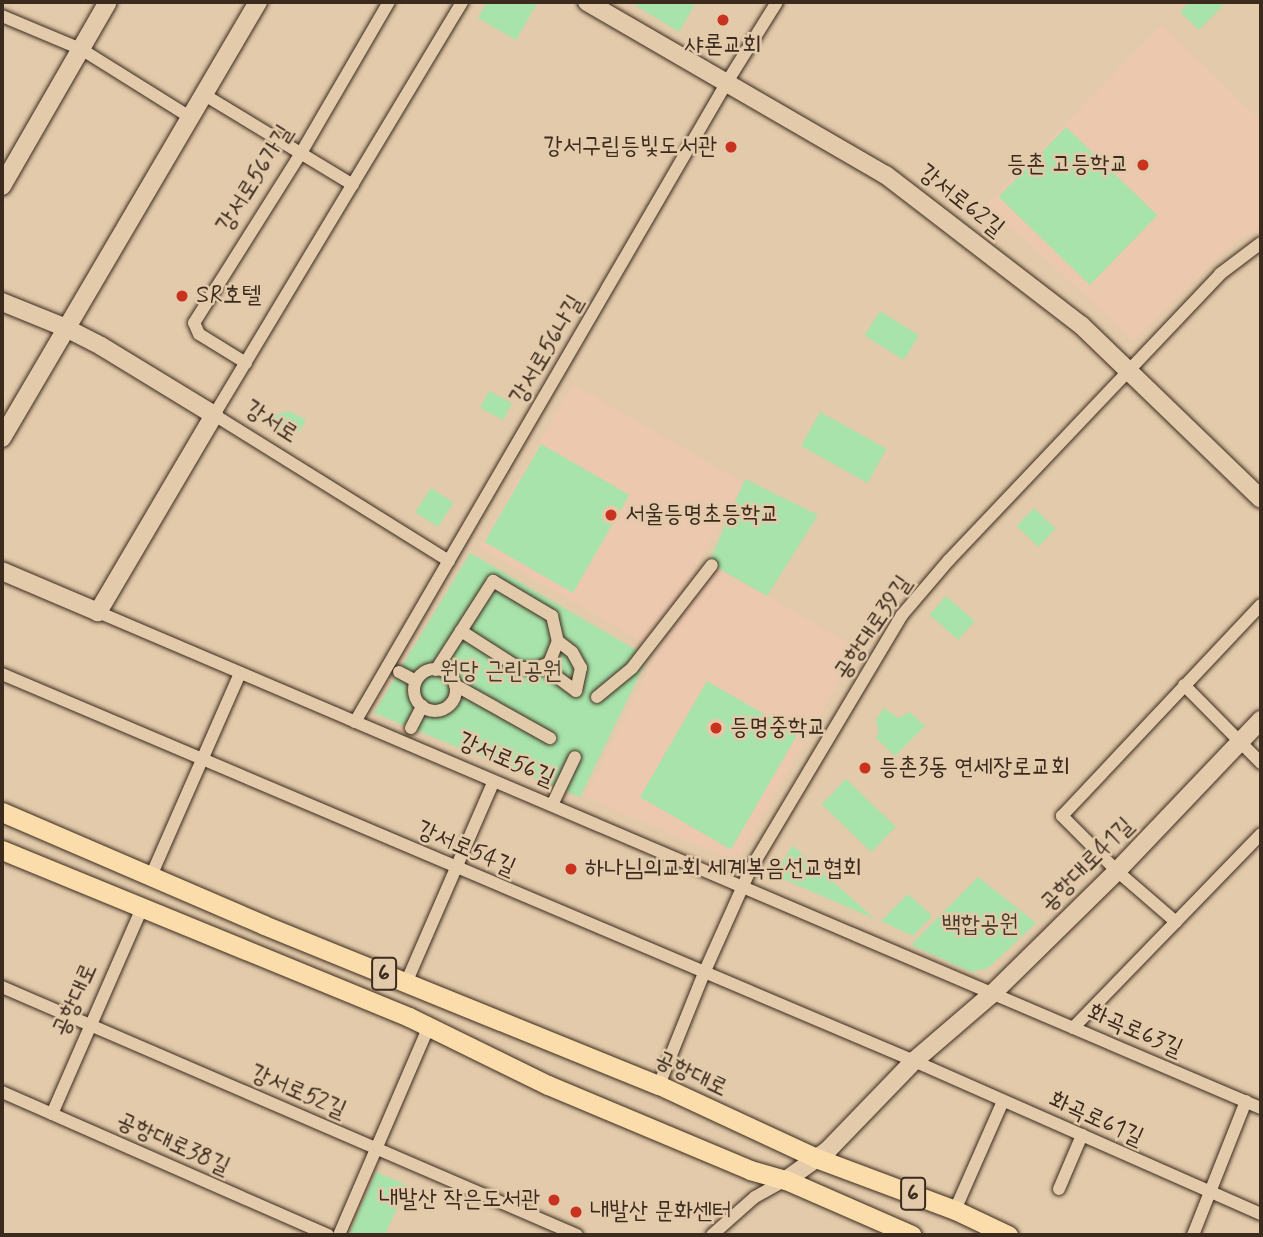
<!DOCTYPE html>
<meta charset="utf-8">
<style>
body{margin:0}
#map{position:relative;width:1263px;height:1237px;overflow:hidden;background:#e2caaa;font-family:Mynerve,"Poor Story",sans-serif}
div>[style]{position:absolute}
.built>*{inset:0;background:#ebc8ae;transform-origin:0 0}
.green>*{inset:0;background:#a7e3aa;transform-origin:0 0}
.roads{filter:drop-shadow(0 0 2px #3b2a1e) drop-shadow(0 0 2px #3b2a1e)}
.street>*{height:12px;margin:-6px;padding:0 6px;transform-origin:6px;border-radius:6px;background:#e2caaa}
.street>.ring{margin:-6px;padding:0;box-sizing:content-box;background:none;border:12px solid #e2caaa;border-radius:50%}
.secondary>*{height:18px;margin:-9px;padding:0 9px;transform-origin:9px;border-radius:9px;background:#e2caaa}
.primary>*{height:19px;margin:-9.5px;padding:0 9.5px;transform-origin:9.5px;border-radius:9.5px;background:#faddab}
.dots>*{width:19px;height:19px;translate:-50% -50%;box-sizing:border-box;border:4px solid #e2caaa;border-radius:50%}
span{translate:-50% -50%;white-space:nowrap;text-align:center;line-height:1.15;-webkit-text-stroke:5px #e2caaa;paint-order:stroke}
.shield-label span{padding:2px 5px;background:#e2caaa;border:2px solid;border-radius:5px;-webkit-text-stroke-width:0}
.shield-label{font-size:23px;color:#3b2a1e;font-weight:700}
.poi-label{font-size:24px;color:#3b2a1e}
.right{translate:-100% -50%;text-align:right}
.left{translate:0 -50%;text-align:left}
.street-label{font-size:24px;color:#3b2a1e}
.park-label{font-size:24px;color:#463c2c}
.frame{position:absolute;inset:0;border:4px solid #3b2a1e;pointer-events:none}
</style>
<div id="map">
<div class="built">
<i style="clip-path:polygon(1162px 24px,1261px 121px,1261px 230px,1240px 237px,1133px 341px,1020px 235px,981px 210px)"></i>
<i style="left:573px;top:384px;width:198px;height:189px;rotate:30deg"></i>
<i style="clip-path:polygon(715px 567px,859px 648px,736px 862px,585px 797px,653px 659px)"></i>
</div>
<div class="green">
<i style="clip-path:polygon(487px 2px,538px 2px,516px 40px,478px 18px)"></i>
<i style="clip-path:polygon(630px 2px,696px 2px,679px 32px)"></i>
<i style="clip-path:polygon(1190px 2px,1226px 2px,1199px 30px,1180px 12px)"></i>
<i style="left:1066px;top:127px;width:127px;height:97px;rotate:44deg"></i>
<i style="left:880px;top:311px;width:46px;height:29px;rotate:32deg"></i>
<i style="left:489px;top:391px;width:26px;height:19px;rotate:28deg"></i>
<i style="clip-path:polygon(289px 411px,306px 420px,301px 430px,289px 436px,275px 433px,262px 418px)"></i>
<i style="left:820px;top:412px;width:76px;height:39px;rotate:29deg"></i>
<i style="left:541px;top:444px;width:102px;height:113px;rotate:30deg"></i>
<i style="clip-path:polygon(745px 479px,818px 515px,767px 596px,709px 563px)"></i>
<i style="left:431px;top:488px;width:27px;height:29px;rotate:33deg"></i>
<i style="left:1034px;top:508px;width:30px;height:25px;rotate:44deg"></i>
<i style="clip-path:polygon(470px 553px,648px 657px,580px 797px,374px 713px)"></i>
<i style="left:946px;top:596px;width:38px;height:25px;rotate:41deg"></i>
<i style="left:707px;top:681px;width:105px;height:134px;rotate:30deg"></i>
<i style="clip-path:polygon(884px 708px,898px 718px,910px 712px,925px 726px,895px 756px,875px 737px,879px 733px,876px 720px)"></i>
<i style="left:846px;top:779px;width:69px;height:35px;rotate:44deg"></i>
<i style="clip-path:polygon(793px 845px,793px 846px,875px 919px,774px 875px)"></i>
<i style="clip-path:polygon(978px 877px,1036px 923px,988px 968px,971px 972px,911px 945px)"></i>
<i style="clip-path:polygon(908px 894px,932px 916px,913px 936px,881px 921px)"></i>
<i style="clip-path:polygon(376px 1172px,407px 1185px,385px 1235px,353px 1235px,349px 1234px)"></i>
</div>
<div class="roads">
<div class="street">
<i style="left:2px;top:16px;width:86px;rotate:22.7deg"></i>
<i style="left:81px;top:49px;width:128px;rotate:32deg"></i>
<i style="left:203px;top:94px;width:175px;rotate:31.2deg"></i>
<i style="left:246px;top:363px;width:55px;rotate:-148.3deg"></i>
<i style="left:199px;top:334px;width:12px;rotate:-114deg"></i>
<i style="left:194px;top:323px;width:201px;rotate:-57.8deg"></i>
<i style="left:301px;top:153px;width:175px;rotate:-59.8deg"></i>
<i style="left:449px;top:561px;width:277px;rotate:-148.1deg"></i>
<i style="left:214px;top:415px;width:482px;rotate:-59deg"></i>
<i style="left:98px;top:612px;width:1264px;rotate:23.1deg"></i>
<i style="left:542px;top:666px;width:42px;rotate:36.3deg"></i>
<i style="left:576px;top:691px;width:24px;rotate:-78deg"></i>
<i style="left:581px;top:668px;width:18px;rotate:-119deg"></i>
<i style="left:572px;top:652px;width:18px;rotate:-142deg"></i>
<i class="ring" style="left:414px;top:669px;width:30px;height:30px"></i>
<i style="left:436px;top:670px;width:106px;rotate:-57.4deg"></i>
<i style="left:493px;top:581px;width:69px;rotate:30.7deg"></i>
<i style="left:552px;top:616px;width:26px;rotate:77deg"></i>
<i style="left:558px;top:641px;width:24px;rotate:112deg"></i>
<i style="left:549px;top:663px;width:13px;rotate:157deg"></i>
<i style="left:537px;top:668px;width:18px;rotate:180deg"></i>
<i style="left:519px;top:668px;width:69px;rotate:-147.5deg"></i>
<i style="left:399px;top:672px;width:19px;rotate:28deg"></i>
<i style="left:2px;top:674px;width:991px;rotate:22.99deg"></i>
<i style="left:914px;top:1061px;width:379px;rotate:23.8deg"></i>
<i style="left:455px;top:685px;width:109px;rotate:29.2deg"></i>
<i style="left:1184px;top:685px;width:110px;rotate:45.4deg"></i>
<i style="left:597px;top:697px;width:45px;rotate:-39.6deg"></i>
<i style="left:632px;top:668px;width:130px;rotate:-52.2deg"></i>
<i style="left:355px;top:722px;width:740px;rotate:-59.83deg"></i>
<i style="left:727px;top:82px;width:94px;rotate:-58deg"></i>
<i style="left:411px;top:728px;width:25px;rotate:-63deg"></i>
<i style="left:552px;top:805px;width:53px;rotate:-64.4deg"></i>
<i style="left:151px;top:876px;width:222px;rotate:-66.3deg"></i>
<i style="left:1176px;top:922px;width:78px;rotate:-139.2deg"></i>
<i style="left:1117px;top:871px;width:78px;rotate:-135deg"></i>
<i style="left:1062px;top:816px;width:290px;rotate:-46.7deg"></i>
<i style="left:406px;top:983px;width:220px;rotate:-66.5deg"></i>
<i style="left:2px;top:987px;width:626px;rotate:23.33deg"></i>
<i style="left:1073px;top:1028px;width:270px;rotate:-45.9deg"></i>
<i style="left:659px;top:1085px;width:121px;rotate:-68.1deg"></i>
<i style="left:704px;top:973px;width:113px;rotate:-65.9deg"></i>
<i style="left:750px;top:870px;width:297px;rotate:-59.2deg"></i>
<i style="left:902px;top:615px;width:72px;rotate:-49.5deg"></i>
<i style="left:949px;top:560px;width:394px;rotate:-46.5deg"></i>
<i style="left:1220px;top:274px;width:51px;rotate:-37.1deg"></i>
<i style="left:2px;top:1092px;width:356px;rotate:23.7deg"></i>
<i style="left:52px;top:1114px;width:227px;rotate:-66.4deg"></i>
<i style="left:1059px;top:1189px;width:59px;rotate:-66.9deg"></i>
<i style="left:955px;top:1210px;width:119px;rotate:-66.2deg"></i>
<i style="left:339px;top:1235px;width:225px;rotate:-66.7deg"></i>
<i style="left:712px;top:1235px;width:57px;rotate:-41.5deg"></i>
<i style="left:755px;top:1197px;width:35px;rotate:-29deg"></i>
<i style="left:1193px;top:1235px;width:144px;rotate:-68.4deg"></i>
</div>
<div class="secondary">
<i style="left:587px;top:2px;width:345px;rotate:30.1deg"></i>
<i style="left:886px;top:175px;width:246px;rotate:37.6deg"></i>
<i style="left:1081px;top:325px;width:250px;rotate:44deg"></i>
<i style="left:2px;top:186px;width:212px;rotate:-60.1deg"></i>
<i style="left:2px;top:302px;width:69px;rotate:22.1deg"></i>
<i style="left:66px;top:328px;width:39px;rotate:27deg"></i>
<i style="left:101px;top:346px;width:132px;rotate:31.4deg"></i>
<i style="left:214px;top:415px;width:229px;rotate:120.5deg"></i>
<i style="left:98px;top:612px;width:104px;rotate:-156.9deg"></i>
<i style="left:2px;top:438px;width:506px;rotate:-59.58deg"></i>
<i style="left:786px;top:1180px;width:52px;rotate:-35.5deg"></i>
<i style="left:828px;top:1150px;width:124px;rotate:-46deg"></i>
<i style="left:914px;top:1061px;width:103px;rotate:-40.7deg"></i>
<i style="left:992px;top:994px;width:175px;rotate:-44.5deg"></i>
<i style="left:1117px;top:871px;width:209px;rotate:-46.4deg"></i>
</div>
<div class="primary">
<i style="left:2px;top:812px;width:285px;rotate:23.3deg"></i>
<i style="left:264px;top:925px;width:426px;rotate:22.1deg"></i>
<i style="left:659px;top:1085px;width:173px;rotate:24.9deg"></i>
<i style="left:816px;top:1158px;width:148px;rotate:20.5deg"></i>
<i style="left:955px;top:1210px;width:59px;rotate:25.3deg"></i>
<i style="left:2px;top:850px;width:440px;rotate:22.3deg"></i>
<i style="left:409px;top:1017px;width:155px;rotate:26.1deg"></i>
<i style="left:548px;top:1085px;width:219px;rotate:22.8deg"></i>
<i style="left:750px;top:1170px;width:37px;rotate:16deg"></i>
<i style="left:786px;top:1180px;width:137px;rotate:23.6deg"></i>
</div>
</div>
<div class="dots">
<i style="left:723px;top:20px;background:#c8321e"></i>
<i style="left:731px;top:147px;background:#c8321e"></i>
<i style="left:1143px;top:165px;background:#c8321e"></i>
<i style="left:182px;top:296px;background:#c8321e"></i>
<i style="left:611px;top:515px;background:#c8321e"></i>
<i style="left:716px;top:728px;background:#c8321e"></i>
<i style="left:865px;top:768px;background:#c8321e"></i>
<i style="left:571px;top:869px;background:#c8321e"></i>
<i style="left:554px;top:1200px;background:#c8321e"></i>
<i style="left:576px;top:1212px;background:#c8321e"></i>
</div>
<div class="shield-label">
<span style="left:384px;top:974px">6</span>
<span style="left:913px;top:1194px">6</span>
</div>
<div class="poi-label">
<span style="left:723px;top:46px">샤론교회</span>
<span class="right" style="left:717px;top:147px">강서구립등빛도서관</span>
<span class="right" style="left:1129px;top:165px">등촌 고등학교</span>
<span class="left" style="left:196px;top:296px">SR호텔</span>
<span class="left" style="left:625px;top:515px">서울등명초등학교</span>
<span class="left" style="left:730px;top:728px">등명중학교</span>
<span class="left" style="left:879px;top:768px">등촌3동 연세장로교회</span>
<span class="left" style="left:585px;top:869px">하나님의교회 세계복음선교협회</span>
<span class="right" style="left:540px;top:1200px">내발산 작은도서관</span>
<span class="left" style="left:590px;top:1212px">내발산 문화센터</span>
</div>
<div class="street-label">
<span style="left:255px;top:179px;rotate:-58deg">강서로56가길</span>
<span style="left:961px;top:201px;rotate:38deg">강서로62길</span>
<span style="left:547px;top:350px;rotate:-60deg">강서로56나길</span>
<span style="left:271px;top:422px;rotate:32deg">강서로</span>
<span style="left:873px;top:628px;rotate:-56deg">공항대로39길</span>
<span style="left:506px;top:760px;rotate:23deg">강서로56길</span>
<span style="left:466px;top:849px;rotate:23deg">강서로54길</span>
<span style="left:1087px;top:865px;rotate:-45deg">공항대로41길</span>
<span style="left:75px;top:1000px;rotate:-66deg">공항대로</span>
<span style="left:1135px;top:1031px;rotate:23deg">화곡로63길</span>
<span style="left:691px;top:1074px;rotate:25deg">공항대로</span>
<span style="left:298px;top:1092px;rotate:23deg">강서로52길</span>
<span style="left:1096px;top:1119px;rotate:24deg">화곡로61길</span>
<span style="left:173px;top:1144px;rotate:24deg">공항대로38길</span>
</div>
<div class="park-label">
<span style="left:501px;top:672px">원당 근린공원</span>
<span style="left:980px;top:925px">백합공원</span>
</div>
<div class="frame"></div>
</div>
